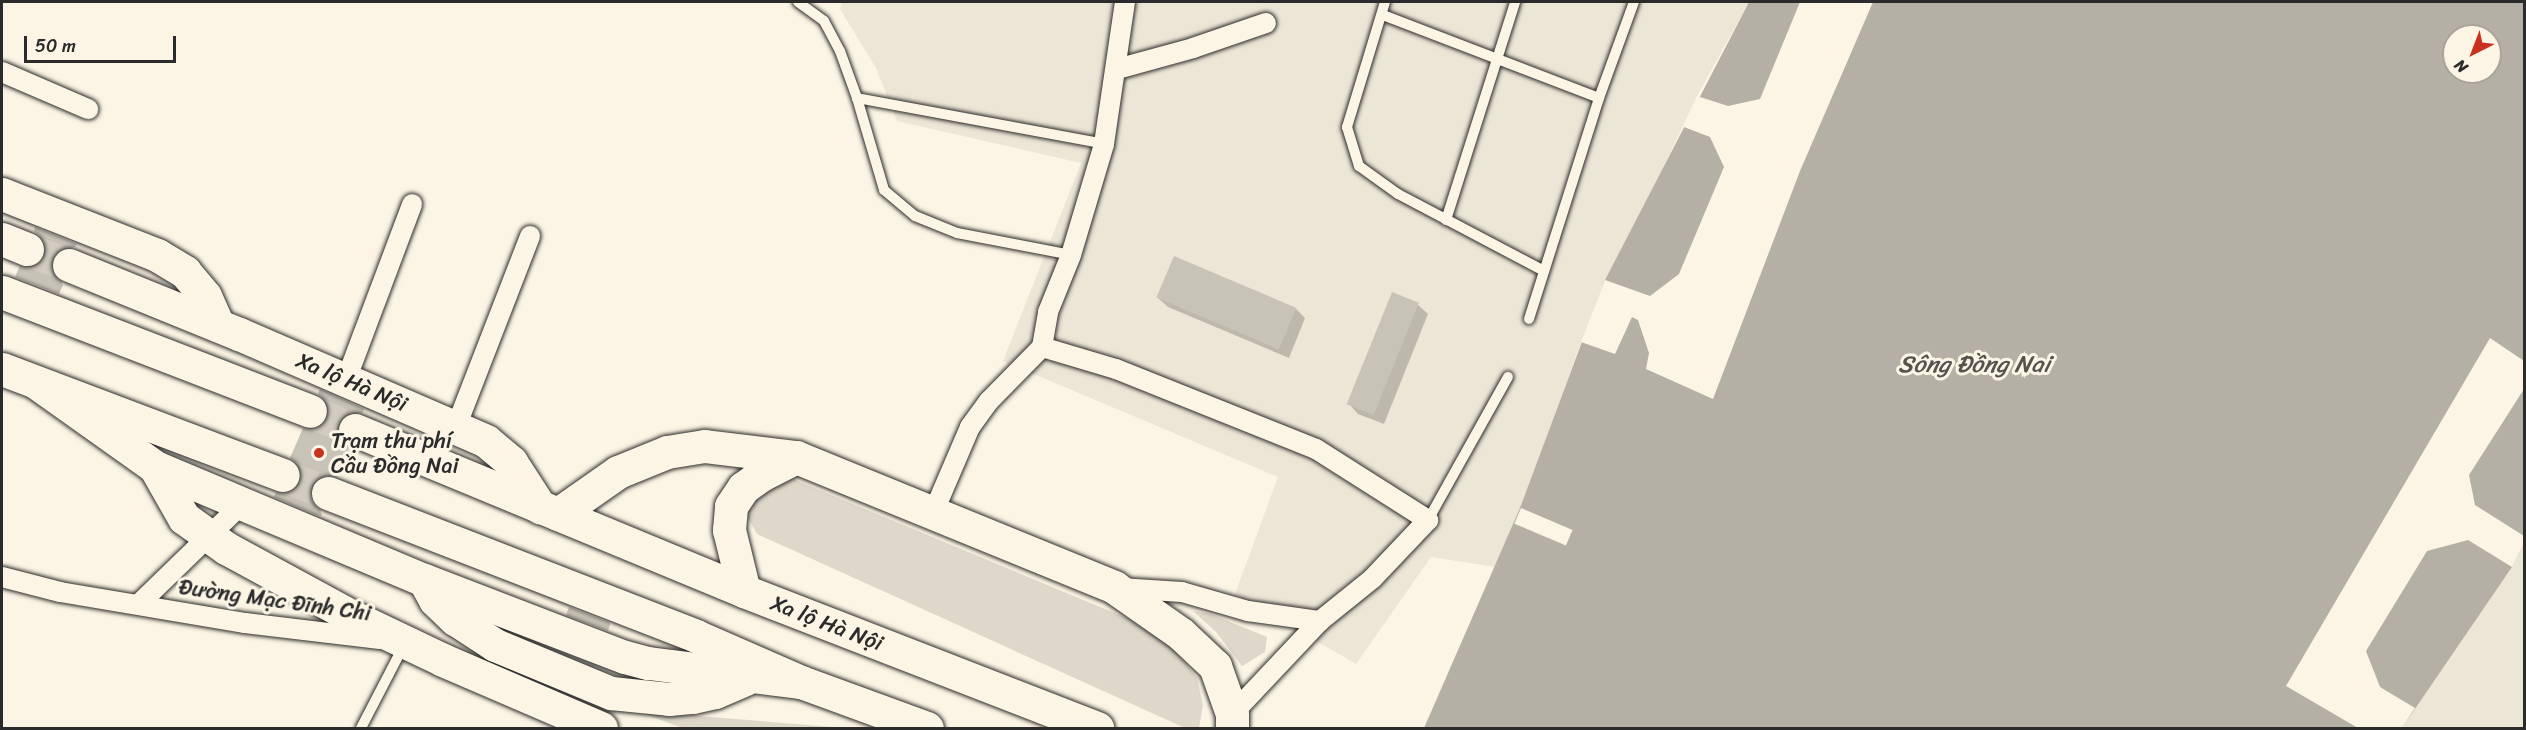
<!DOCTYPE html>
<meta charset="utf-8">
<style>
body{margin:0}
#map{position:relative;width:2526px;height:730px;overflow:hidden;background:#fcf5e5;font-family:Sriracha,sans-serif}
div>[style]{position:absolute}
.built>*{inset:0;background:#ece6d7}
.green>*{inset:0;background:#ded8ca}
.water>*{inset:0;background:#b4b0a5}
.pier>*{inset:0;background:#fcf5e5;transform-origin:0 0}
.shadow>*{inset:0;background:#0003;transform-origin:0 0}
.building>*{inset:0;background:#c8c3b7;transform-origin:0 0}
.highway-tunnel>*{height:33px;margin-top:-16.5px;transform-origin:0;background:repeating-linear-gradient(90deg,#d2cdc0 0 33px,transparent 0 49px)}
.roads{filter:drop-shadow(0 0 2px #2b2b2b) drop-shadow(0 0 2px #2b2b2b)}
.lane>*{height:10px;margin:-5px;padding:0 5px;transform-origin:5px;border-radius:5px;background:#fcf5e5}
.street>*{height:20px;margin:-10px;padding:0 10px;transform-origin:10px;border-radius:10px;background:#fcf5e5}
.highway>*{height:33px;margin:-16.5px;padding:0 16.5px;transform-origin:16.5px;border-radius:16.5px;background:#fcf5e5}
.dots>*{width:16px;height:16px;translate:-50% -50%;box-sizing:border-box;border:3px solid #fcf5e5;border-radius:50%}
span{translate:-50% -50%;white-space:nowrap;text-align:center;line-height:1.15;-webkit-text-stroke:6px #fcf5e5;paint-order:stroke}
.street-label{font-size:22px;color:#2b2b2b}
.poi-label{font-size:22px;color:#2b2b2b}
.left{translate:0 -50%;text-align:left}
.water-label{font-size:24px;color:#545350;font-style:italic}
.frame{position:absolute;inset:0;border:3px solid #2b2b2b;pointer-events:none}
.north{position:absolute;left:2442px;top:24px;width:60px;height:60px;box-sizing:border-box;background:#fcf5e5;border:2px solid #a8a49b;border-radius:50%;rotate:222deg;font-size:16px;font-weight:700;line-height:24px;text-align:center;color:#2b2b2b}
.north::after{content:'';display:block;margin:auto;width:21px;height:27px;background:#c8321e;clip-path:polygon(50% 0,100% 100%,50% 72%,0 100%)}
.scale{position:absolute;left:24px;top:36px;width:152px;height:27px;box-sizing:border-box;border:3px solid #2b2b2b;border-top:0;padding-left:8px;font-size:18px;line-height:21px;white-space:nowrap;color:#2b2b2b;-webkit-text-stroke:4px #fcf5e5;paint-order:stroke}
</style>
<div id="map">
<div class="built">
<i style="clip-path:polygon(842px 2px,1749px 2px,1697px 96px,1581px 342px,1521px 508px,1495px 567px,1431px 557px,1356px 664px,1235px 594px,1278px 477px,1003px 361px,1081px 163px,897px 121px,876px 68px,840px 9px)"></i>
<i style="clip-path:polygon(2524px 543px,2524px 728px,2402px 728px,2512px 567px)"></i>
</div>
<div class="green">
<i style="clip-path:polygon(775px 479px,793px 479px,1136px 622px,1174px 649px,1197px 678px,1203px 705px,1199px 728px,1185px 728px,757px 534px,747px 516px,750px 503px)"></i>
<i style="clip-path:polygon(1193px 611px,1211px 614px,1267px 637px,1265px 652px,1242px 666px,1216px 632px)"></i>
<i style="clip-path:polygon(637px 711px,846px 728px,682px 728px)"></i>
</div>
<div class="water">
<i style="clip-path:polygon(evenodd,1749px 2px,2524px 2px,2524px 543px,2512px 567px,2402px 728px,1424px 728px,1520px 508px,1605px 280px,1749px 2px,2454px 36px,2490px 36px,2490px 72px,2454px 72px,2454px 36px)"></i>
</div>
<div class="pier">
<i style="clip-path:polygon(1800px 2px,1873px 2px,1800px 171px,1713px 399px,1646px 369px,1649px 353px,1638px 320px,1632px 317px,1615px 354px,1581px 342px,1605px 280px,1650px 296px,1679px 274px,1724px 167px,1710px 137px,1684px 127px,1697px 96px,1728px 106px,1760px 99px)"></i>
<i style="clip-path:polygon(2490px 338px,2524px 361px,2524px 389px,2469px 475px,2475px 505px,2524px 536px,2524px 543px,2512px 567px,2468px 540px,2427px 551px,2366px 651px,2380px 687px,2415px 708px,2402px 728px,2358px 728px,2286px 686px)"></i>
<i style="left:1521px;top:508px;width:56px;height:17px;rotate:23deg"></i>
</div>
<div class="shadow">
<i style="clip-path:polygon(75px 244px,73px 248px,60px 252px,53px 261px,52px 271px,63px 285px,59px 294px,17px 277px,39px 265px,46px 256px,47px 246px)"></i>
<i style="clip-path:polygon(1393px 294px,1418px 305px,1428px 314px,1384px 424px,1358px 414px,1349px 404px)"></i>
<i style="clip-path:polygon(1158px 298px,1296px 309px,1305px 318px,1289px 358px,1168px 307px)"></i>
<i style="clip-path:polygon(330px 407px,365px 412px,346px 416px,339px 425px,338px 436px,348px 450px,337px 477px,327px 476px,318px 480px,312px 488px,311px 500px,322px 514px,321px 516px,278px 498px,295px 491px,302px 483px,314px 431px,322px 427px,329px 419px)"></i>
<i style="left:569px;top:609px;width:44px;height:7px;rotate:20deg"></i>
</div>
<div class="building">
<i style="clip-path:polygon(35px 227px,77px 244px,75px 247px,66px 247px,58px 250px,51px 259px,51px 268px,54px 276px,62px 282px,57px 293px,15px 277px,20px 266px,29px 268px,38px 264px,45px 255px,45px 246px,41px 237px,34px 231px)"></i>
<i style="left:1174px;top:256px;width:133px;height:45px;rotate:23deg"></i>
<i style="left:1392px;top:292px;width:29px;height:121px;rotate:22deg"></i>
<i style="clip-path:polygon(320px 389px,364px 409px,362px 413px,353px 411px,344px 415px,338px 422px,337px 433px,341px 442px,347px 447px,335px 476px,325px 475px,316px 479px,311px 486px,310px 496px,314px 505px,321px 510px,319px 516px,274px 497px,276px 492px,285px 494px,294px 490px,300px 482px,301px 471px,298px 464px,290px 458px,303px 428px,313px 429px,321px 426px,327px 418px,328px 408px,325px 400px,318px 394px)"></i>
<i style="left:569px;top:607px;width:44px;height:8px;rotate:21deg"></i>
</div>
<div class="highway-tunnel">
<i style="left:27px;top:249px;width:45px;rotate:20.9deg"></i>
<i style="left:310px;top:411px;width:49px;rotate:22.9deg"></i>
<i style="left:283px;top:475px;width:48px;rotate:21.8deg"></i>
</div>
<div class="roads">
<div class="lane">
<i style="left:798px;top:2px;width:32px;rotate:36deg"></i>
<i style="left:824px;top:21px;width:34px;rotate:62deg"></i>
<i style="left:840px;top:51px;width:50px;rotate:70.1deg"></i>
<i style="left:857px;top:98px;width:96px;rotate:73.6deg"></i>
<i style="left:884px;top:190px;width:40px;rotate:40deg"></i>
<i style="left:915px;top:216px;width:45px;rotate:22deg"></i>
<i style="left:957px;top:233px;width:116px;rotate:10.9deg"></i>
<i style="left:1385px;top:2px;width:131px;rotate:106.9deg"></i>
<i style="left:1347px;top:127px;width:41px;rotate:72.9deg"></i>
<i style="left:1359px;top:166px;width:48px;rotate:35.7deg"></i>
<i style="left:1398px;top:194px;width:165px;rotate:27.8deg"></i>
<i style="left:1383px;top:15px;width:231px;rotate:21deg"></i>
<i style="left:857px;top:98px;width:251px;rotate:10.5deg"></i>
<i style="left:1446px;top:220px;width:229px;rotate:-72.4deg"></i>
<i style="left:1529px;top:319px;width:232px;rotate:-72.4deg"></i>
<i style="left:1599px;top:98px;width:102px;rotate:-70deg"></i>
<i style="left:1428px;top:520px;width:164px;rotate:-60.8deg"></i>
<i style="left:361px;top:728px;width:93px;rotate:-62.6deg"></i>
</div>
<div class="street">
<i style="left:1117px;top:69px;width:79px;rotate:-15.4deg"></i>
<i style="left:1193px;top:48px;width:77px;rotate:-18.9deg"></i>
<i style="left:2px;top:72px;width:94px;rotate:23.3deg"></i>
<i style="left:1042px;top:347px;width:77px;rotate:16.6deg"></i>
<i style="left:1116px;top:369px;width:215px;rotate:21.8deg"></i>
<i style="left:1316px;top:449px;width:133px;rotate:32.4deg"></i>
<i style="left:1428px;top:520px;width:81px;rotate:133.5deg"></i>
<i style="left:1372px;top:579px;width:67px;rotate:141.1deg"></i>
<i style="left:1320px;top:621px;width:128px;rotate:133.4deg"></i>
<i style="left:346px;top:380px;width:188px;rotate:-69.4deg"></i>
<i style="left:456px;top:427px;width:205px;rotate:-68.8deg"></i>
<i style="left:934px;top:511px;width:91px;rotate:-66.8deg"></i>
<i style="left:970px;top:427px;width:32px;rotate:-54deg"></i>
<i style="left:989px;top:401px;width:76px;rotate:-45.5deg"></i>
<i style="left:1042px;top:347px;width:36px;rotate:-80deg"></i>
<i style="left:1048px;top:312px;width:61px;rotate:-68deg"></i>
<i style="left:1071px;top:255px;width:116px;rotate:-73.4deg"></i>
<i style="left:1104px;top:144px;width:144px;rotate:-81.6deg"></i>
<i style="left:2px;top:577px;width:60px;rotate:14.5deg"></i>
<i style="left:60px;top:592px;width:188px;rotate:9.5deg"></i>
<i style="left:245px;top:623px;width:136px;rotate:6.8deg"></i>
<i style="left:1119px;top:588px;width:63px;rotate:3.6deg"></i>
<i style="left:1182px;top:592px;width:69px;rotate:16.1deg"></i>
<i style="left:1248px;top:611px;width:73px;rotate:7.9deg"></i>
<i style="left:139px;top:604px;width:144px;rotate:-44.2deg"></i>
</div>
<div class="highway">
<i style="left:2px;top:194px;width:167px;rotate:21.5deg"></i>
<i style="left:157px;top:255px;width:33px;rotate:31deg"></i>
<i style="left:185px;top:272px;width:31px;rotate:50deg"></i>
<i style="left:205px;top:296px;width:32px;rotate:66deg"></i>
<i style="left:2px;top:239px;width:27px;rotate:22deg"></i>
<i style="left:69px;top:265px;width:183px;rotate:22.1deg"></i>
<i style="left:239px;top:334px;width:269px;rotate:23.4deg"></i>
<i style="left:486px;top:441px;width:33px;rotate:40deg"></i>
<i style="left:511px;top:462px;width:54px;rotate:57.2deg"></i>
<i style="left:2px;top:292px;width:330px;rotate:21.1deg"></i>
<i style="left:2px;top:369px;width:300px;rotate:20.7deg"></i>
<i style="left:37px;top:383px;width:145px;rotate:35.4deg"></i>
<i style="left:155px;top:467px;width:292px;rotate:22.8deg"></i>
<i style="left:424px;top:580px;width:215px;rotate:21deg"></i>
<i style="left:625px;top:657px;width:24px;rotate:15deg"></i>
<i style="left:648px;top:663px;width:154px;rotate:7.1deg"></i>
<i style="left:355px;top:430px;width:421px;rotate:22.5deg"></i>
<i style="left:744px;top:591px;width:379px;rotate:21.2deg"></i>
<i style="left:155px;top:467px;width:59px;rotate:60.4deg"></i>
<i style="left:184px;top:518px;width:52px;rotate:35.5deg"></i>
<i style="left:226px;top:548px;width:147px;rotate:28.5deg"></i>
<i style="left:355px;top:618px;width:98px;rotate:25.5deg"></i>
<i style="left:443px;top:660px;width:172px;rotate:23.3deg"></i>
<i style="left:328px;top:493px;width:395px;rotate:21.2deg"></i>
<i style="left:696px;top:636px;width:115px;rotate:23.7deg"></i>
<i style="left:801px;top:682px;width:134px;rotate:20.1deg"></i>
<i style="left:558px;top:514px;width:73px;rotate:-35deg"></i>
<i style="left:618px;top:472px;width:53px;rotate:-22.2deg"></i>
<i style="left:667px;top:452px;width:38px;rotate:-9deg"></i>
<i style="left:705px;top:446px;width:92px;rotate:6.9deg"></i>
<i style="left:796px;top:457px;width:344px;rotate:22.2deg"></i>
<i style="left:1114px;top:587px;width:82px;rotate:35deg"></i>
<i style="left:1181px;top:634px;width:47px;rotate:43.3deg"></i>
<i style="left:1215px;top:666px;width:51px;rotate:70.5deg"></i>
<i style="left:1232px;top:714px;width:14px;rotate:90deg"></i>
<i style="left:424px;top:580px;width:23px;rotate:61deg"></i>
<i style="left:435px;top:600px;width:28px;rotate:44deg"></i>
<i style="left:455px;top:619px;width:48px;rotate:33deg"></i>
<i style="left:495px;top:645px;width:126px;rotate:22.5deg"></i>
<i style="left:611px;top:693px;width:58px;rotate:5.9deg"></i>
<i style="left:669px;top:699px;width:24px;rotate:-5deg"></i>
<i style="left:693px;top:697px;width:23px;rotate:-13deg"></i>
<i style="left:715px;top:692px;width:33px;rotate:-23deg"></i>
<i style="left:744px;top:591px;width:63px;rotate:-103.8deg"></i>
<i style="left:729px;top:530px;width:24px;rotate:-85deg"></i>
<i style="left:731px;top:506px;width:22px;rotate:-56deg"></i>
<i style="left:743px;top:488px;width:22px;rotate:-36deg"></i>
<i style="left:761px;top:475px;width:39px;rotate:-27deg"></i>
</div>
</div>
<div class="dots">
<i style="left:319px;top:453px;background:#c8321e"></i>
</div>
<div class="street-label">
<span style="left:352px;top:382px;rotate:23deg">Xa lộ Hà Nội</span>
<span style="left:275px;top:600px;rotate:8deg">Đường Mạc Đĩnh Chi</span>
<span style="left:827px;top:623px;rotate:21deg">Xa lộ Hà Nội</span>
</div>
<div class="poi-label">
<span class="left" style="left:331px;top:453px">Trạm thu phí<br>Cầu Đồng Nai</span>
</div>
<div class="water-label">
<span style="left:1974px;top:365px">Sông Đồng Nai</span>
</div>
<div class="frame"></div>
<div class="north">N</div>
<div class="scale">50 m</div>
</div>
